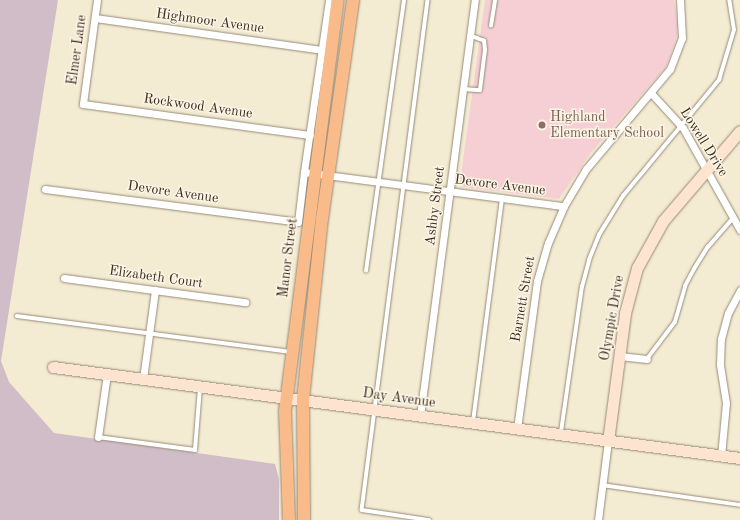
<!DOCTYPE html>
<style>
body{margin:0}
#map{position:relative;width:740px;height:520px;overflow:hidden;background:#f3ebd2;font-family:"Old Standard TT",serif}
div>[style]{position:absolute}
.built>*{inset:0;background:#f6cfd5}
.industrial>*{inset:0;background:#d1bdc8}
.roads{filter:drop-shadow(0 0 1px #978a78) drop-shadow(0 0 1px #978a78)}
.lane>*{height:3.5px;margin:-1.75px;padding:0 1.75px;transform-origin:1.75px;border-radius:1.75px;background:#fff}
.street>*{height:7px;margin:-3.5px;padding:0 3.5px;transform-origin:3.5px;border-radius:3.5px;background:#fff}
.secondary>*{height:11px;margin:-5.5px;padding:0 5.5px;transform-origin:5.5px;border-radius:5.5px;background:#fde4d1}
.primary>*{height:12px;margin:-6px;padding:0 6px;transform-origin:6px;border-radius:6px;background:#fabb8b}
.dots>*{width:11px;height:11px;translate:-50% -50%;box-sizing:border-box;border:2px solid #fcf5e5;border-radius:50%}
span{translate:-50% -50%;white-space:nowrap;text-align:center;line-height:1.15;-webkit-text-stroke:3px #fcf5e5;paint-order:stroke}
.street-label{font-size:14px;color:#3b2a1e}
.education-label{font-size:14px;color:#785e54}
.left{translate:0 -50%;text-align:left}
</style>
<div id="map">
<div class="built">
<i style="clip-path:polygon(485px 0,674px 0,678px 26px,676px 40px,666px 67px,590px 154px,559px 199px,464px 187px,460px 182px)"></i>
</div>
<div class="industrial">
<i style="clip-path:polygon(0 0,58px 0,1px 361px,9px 382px,54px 433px,275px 464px,279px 479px,279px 520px,0 520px)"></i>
</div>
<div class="roads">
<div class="lane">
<i style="left:428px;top:0;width:514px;rotate:97.37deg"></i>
<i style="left:362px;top:510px;width:68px;rotate:8.5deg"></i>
<i style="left:491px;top:26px;width:26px;rotate:-81deg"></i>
<i style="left:464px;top:89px;width:16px;rotate:4deg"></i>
<i style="left:480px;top:90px;width:40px;rotate:-82.9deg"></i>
<i style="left:485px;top:50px;width:9px;rotate:-96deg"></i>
<i style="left:484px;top:41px;width:15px;rotate:-160deg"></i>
<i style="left:366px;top:271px;width:274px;rotate:-82deg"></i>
<i style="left:17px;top:316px;width:276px;rotate:7.5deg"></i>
<i style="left:647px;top:359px;width:46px;rotate:-52.9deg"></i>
<i style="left:675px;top:322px;width:37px;rotate:-74deg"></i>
<i style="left:685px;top:286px;width:19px;rotate:-62deg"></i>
<i style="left:694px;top:269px;width:26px;rotate:-58deg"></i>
<i style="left:708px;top:247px;width:38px;rotate:-49deg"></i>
<i style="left:473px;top:422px;width:226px;rotate:-82.6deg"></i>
<i style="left:561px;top:432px;width:147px;rotate:-81.8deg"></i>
<i style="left:582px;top:287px;width:28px;rotate:-75deg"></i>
<i style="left:589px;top:260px;width:27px;rotate:-68deg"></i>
<i style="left:599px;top:235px;width:46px;rotate:-58.4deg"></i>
<i style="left:623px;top:196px;width:151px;rotate:-50.4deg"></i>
<i style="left:719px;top:80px;width:52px;rotate:-73.3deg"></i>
<i style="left:734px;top:30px;width:30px;rotate:-99deg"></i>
<i style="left:98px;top:437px;width:98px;rotate:7.6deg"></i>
<i style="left:195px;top:450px;width:62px;rotate:-85.4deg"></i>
<i style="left:602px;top:485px;width:139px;rotate:8.2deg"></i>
</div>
<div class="street">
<i style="left:97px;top:0;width:105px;rotate:97.7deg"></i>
<i style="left:83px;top:104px;width:229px;rotate:7.8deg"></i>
<i style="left:329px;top:0;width:174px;rotate:98.3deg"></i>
<i style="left:304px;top:172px;width:262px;rotate:7.5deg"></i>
<i style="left:95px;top:18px;width:229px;rotate:8deg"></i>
<i style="left:651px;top:93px;width:47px;rotate:47.6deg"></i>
<i style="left:683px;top:128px;width:117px;rotate:60.8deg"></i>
<i style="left:45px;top:189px;width:255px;rotate:7.4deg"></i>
<i style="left:298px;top:222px;width:50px;rotate:-83.2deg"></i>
<i style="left:64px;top:278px;width:183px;rotate:7.6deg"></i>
<i style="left:619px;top:356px;width:28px;rotate:6deg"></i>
<i style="left:143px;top:379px;width:90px;rotate:-82.3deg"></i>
<i style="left:420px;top:416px;width:420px;rotate:-82.5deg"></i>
<i style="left:517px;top:429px;width:149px;rotate:-82.3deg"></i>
<i style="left:537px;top:281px;width:40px;rotate:-74deg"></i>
<i style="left:548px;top:243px;width:40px;rotate:-66.6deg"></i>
<i style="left:564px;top:206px;width:43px;rotate:-59.3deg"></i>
<i style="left:586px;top:169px;width:131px;rotate:-50deg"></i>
<i style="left:670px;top:69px;width:33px;rotate:-69deg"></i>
<i style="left:682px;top:38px;width:38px;rotate:-93deg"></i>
<i style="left:98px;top:437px;width:64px;rotate:-81.9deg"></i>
<i style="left:721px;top:456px;width:53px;rotate:-84.6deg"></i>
<i style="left:726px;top:403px;width:39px;rotate:-99deg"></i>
<i style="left:720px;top:364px;width:25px;rotate:-88deg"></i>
<i style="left:721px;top:339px;width:27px;rotate:-75deg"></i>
<i style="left:728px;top:313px;width:26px;rotate:-62deg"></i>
<i style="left:598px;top:520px;width:80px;rotate:-82.8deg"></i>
</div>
<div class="secondary">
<i style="left:53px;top:367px;width:693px;rotate:7.55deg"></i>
<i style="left:608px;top:441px;width:129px;rotate:-82.4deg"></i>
<i style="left:625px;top:313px;width:47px;rotate:-75.1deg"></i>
<i style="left:637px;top:268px;width:54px;rotate:-61deg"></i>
<i style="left:663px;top:221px;width:118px;rotate:-49.5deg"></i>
</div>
<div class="primary">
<i style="left:289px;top:520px;width:109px;rotate:-92.1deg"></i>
<i style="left:285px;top:411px;width:414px;rotate:-82.7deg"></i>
<i style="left:304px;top:520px;width:121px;rotate:-90.5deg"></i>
<i style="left:303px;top:399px;width:181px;rotate:-84deg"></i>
<i style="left:322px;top:219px;width:221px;rotate:-81.9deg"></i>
</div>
</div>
<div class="dots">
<i style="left:542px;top:125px;background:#8d6e63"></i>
</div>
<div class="street-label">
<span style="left:210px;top:21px;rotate:8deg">Highmoor Avenue</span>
<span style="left:77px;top:50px;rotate:-82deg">Elmer Lane</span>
<span style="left:198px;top:106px;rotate:8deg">Rockwood Avenue</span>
<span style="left:704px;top:142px;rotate:58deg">Lowell Drive</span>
<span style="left:500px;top:185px;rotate:7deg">Devore Avenue</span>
<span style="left:173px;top:192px;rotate:8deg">Devore Avenue</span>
<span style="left:435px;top:206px;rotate:-83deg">Ashby Street</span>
<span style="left:288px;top:258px;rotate:-83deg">Manor Street</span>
<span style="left:156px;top:277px;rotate:8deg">Elizabeth Court</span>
<span style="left:523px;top:299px;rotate:-80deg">Barnett Street</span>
<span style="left:612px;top:318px;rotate:-80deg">Olympic Drive</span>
<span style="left:399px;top:398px;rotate:8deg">Day Avenue</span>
</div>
<div class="education-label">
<span class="left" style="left:550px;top:125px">Highland<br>Elementary School</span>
</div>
</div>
